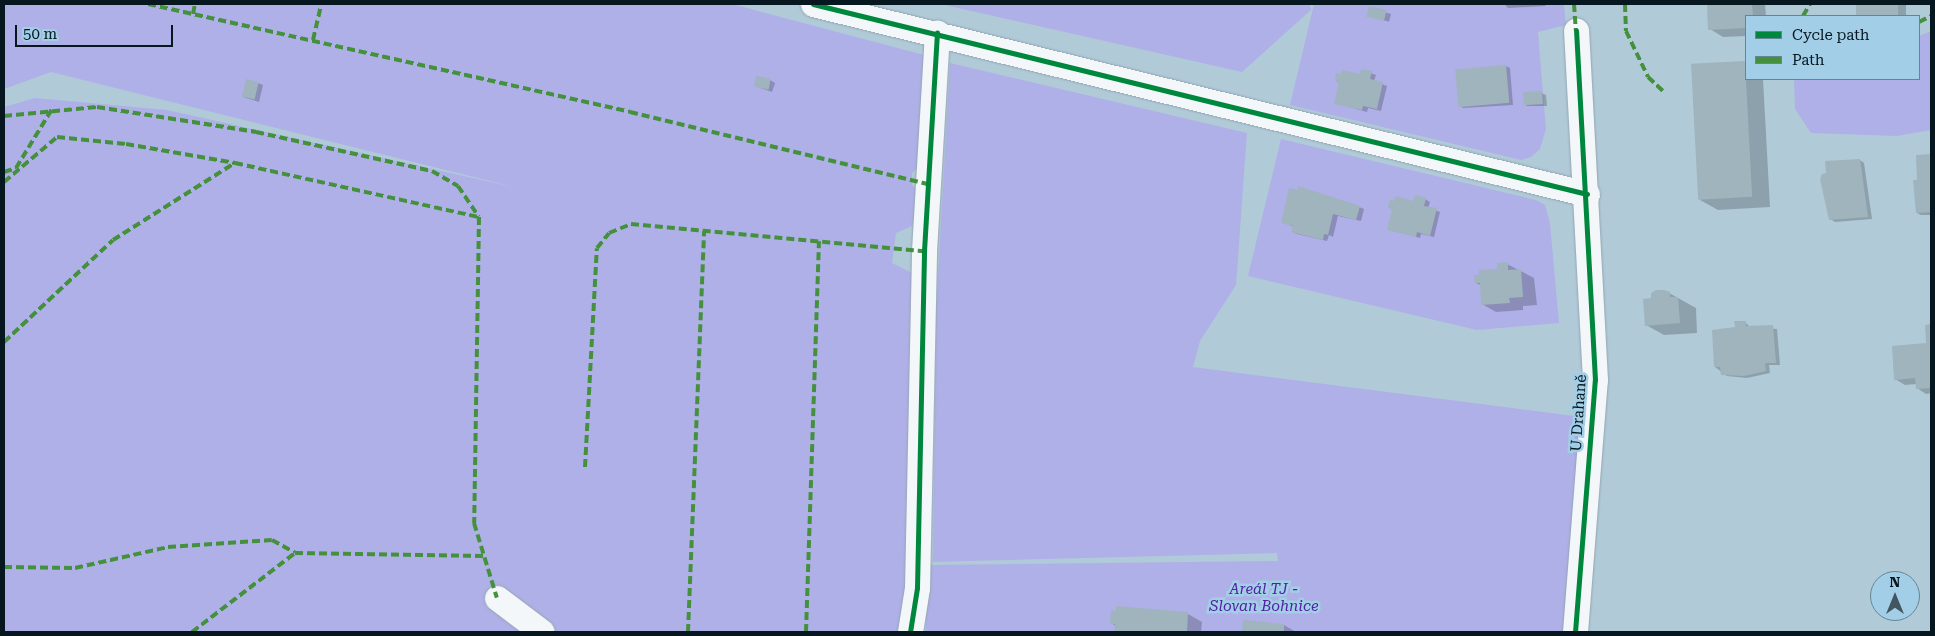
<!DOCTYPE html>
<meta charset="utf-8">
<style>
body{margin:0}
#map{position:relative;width:1935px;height:636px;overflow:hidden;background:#b1cad8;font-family:"Roboto Serif",serif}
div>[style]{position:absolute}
.green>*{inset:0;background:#afb0e7}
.shadow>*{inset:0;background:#0003;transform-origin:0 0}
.building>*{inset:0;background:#9fb4bd;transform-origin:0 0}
.roads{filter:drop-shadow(0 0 1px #93a6b2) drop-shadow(0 0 1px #93a6b2)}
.minor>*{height:25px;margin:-12.5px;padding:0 12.5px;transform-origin:12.5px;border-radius:12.5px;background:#f3f7f9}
.quiet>*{height:4px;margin-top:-2px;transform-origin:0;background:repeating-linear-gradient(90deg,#44903d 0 8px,transparent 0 12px)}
.cycleway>*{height:5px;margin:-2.5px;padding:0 2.5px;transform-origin:2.5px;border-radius:2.5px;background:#00873e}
span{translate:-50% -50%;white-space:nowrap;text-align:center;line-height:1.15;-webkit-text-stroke:5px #a2cee7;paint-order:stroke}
.street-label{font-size:15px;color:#06171f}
.park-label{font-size:15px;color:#5221a4;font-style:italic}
.frame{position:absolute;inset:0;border:5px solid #06171f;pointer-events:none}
.legend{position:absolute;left:1745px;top:15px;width:175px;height:65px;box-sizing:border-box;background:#a2cee7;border:1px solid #648597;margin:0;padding:6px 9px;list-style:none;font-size:15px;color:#06171f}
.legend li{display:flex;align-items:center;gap:10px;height:25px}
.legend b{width:25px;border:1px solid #648597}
.north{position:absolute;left:1870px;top:571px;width:50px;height:50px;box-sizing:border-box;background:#a2cee7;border:1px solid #648597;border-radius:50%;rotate:0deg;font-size:14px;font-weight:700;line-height:20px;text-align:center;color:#06171f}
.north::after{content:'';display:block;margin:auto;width:18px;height:22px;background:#425660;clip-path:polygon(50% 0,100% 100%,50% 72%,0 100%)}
.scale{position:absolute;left:15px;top:25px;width:158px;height:22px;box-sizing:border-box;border:2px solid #06171f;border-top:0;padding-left:6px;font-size:15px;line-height:18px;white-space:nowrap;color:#06171f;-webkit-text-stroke:4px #a2cee7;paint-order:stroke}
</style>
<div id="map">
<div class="green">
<i style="clip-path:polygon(4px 4px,732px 4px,924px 55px,921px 165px,912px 173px,912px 185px,921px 194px,920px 212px,912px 226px,896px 233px,892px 263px,918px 276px,910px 590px,898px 632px,4px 632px,4px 107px,35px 98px,167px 110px,518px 188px,51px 72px,4px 89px)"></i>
<i style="clip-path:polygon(940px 4px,1310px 4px,1311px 10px,1242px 72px)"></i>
<i style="clip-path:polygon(1314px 4px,1564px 4px,1566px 25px,1538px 32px,1546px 129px,1540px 149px,1531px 157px,1521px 160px,1290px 105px)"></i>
<i style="clip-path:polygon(1931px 31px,1931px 130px,1897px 136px,1811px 133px,1795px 109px,1794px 79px,1919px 79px,1919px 36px)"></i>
<i style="clip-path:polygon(950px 63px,1247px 133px,1236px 285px,1200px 341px,1193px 367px,1582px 417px,1566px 632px,926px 632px,926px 565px,1278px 561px,1277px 553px,933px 562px,936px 315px)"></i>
<i style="clip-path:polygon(1281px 139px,1536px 200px,1545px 205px,1550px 223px,1559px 323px,1477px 330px,1248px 276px)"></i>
</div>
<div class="shadow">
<i style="clip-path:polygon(1504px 4px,1545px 4px,1546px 6px,1508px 8px)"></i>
<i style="clip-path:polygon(1708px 4px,1765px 4px,1766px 16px,1746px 16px,1746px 36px,1723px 37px,1710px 29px)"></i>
<i style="left:1857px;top:4px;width:49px;height:12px"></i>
<i style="left:1370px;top:8px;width:22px;height:8px;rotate:16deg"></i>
<i style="clip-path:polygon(1745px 62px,1746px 79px,1763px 79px,1770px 207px,1718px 210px,1700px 200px)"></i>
<i style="clip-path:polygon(1506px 66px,1510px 68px,1513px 105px,1463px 108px,1459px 105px)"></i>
<i style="clip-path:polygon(1362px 70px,1376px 75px,1374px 81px,1387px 86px,1381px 111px,1368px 108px,1367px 112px,1335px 103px,1340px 83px,1336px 81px,1361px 75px)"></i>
<i style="clip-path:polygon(770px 80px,775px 83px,772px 92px,755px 86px)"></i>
<i style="clip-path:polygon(258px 83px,263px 85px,259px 102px,243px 97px)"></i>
<i style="clip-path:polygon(1541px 93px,1546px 95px,1547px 106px,1526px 106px)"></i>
<i style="clip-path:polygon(1931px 155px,1931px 215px,1921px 215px,1917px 213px,1917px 156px)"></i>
<i style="clip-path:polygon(1860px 160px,1864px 163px,1872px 219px,1835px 222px,1830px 219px)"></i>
<i style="clip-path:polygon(1425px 199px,1430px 202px,1428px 208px,1440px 212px,1434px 237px,1421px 234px,1420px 238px,1389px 229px,1414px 202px)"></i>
<i style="clip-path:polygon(1359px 207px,1364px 209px,1361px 221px,1338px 216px,1333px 237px,1329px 235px,1327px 241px,1297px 234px,1293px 232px,1294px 227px,1282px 222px)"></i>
<i style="clip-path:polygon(1507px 264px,1534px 278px,1537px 305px,1523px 306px,1523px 310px,1496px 312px,1482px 304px,1481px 285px,1476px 283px)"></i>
<i style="clip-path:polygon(1669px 293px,1696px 308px,1697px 333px,1664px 335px,1646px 325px)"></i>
<i style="clip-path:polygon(1745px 322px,1750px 327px,1777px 329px,1780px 365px,1769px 365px,1770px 373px,1747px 378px,1727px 376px,1715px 367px,1736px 329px)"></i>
<i style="clip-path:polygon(1931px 325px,1931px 393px,1926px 394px,1917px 388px,1916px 384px,1905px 385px,1895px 379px,1927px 344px,1926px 326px)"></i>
<i style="clip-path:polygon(1118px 608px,1188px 614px,1202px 622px,1201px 632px,1116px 632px,1116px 626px,1111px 623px)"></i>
<i style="clip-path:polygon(1244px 622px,1284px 625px,1296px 632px,1243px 632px)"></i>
</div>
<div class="building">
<i style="clip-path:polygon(1707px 4px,1752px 4px,1753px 16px,1746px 16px,1746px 28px,1708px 30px)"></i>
<i style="left:1856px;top:4px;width:42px;height:12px"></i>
<i style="left:1369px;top:6px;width:18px;height:11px;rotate:13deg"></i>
<i style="left:1745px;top:61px;width:136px;height:54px;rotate:87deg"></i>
<i style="left:1506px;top:65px;width:38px;height:51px;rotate:85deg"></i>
<i style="clip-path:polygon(1361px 69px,1372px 71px,1370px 79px,1383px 82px,1377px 109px,1363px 106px,1362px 110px,1334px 104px,1339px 82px,1335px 81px,1336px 73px,1341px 74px,1342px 70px,1360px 74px)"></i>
<i style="left:756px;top:76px;width:15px;height:11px;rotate:11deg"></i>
<i style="left:246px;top:79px;width:13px;height:18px;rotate:13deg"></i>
<i style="left:1542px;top:91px;width:13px;height:19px;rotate:86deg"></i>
<i style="clip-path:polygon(1931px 154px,1931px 212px,1916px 213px,1913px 180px,1917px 180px,1916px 155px)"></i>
<i style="clip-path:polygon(1860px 159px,1868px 217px,1829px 220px,1820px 179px,1822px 174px,1826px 173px,1825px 161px)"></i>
<i style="clip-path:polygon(1298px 186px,1360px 206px,1356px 220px,1333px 214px,1328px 235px,1324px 234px,1323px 240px,1291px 232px,1293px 226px,1281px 223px,1289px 188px,1297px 190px)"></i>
<i style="clip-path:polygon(1415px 195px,1426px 198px,1424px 206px,1437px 208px,1430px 236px,1417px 232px,1416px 237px,1387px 230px,1392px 209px,1388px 208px,1390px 200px,1394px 201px,1396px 196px,1413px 201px)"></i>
<i style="clip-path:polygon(1508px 262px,1508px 270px,1521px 269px,1523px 297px,1509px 298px,1510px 303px,1481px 305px,1480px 283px,1475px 283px,1474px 275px,1479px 275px,1479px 270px,1497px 269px,1497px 263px)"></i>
<i style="clip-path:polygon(1656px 290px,1664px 290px,1670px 292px,1670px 297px,1678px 297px,1680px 323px,1645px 326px,1643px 299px,1651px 298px,1651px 293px)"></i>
<i style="clip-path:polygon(1734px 321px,1746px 321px,1746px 326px,1773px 325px,1776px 363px,1765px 363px,1766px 371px,1744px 376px,1721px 375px,1720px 367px,1714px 367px,1712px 330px,1735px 327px)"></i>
<i style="clip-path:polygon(1931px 324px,1931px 388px,1916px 389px,1915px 378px,1894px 380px,1892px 346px,1926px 343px,1925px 325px)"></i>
<i style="clip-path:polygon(1116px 606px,1188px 612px,1187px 632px,1114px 632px,1115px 624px,1110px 624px,1111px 610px,1116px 611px)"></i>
<i style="clip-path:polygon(1243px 620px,1284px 624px,1284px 632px,1242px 632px)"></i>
</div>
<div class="roads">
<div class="minor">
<i style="left:813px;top:4px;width:797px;rotate:13.79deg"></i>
<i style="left:497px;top:598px;width:56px;rotate:37.1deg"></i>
<i style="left:910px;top:632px;width:45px;rotate:-81deg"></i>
<i style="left:917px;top:588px;width:337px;rotate:-88.8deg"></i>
<i style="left:924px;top:251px;width:219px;rotate:-86.6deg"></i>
<i style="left:1575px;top:632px;width:253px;rotate:-85.5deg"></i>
<i style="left:1595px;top:380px;width:350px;rotate:-93.1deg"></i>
</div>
</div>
<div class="quiet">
<i style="left:148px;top:4px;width:494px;rotate:12.6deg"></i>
<i style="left:630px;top:112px;width:307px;rotate:13.6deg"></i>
<i style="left:1574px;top:4px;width:27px;rotate:86deg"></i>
<i style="left:1625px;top:4px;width:27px;rotate:88deg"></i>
<i style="left:1626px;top:31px;width:51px;rotate:64.4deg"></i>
<i style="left:1648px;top:77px;width:23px;rotate:43deg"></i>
<i style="left:193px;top:14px;width:10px;rotate:-79deg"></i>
<i style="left:1803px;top:16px;width:14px;rotate:-60deg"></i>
<i style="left:1919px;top:22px;width:13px;rotate:-27deg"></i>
<i style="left:313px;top:40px;width:37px;rotate:-77deg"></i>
<i style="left:4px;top:116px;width:93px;rotate:-5.5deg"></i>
<i style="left:97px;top:107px;width:161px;rotate:8.9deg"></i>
<i style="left:256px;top:132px;width:180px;rotate:12.5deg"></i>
<i style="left:432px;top:171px;width:30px;rotate:30deg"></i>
<i style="left:458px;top:186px;width:37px;rotate:56deg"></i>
<i style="left:479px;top:217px;width:306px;rotate:90.9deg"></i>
<i style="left:474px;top:523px;width:78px;rotate:73deg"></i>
<i style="left:4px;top:172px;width:13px;rotate:-18deg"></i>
<i style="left:16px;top:168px;width:69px;rotate:-58.6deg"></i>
<i style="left:4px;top:182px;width:70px;rotate:-40.3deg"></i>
<i style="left:57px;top:137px;width:69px;rotate:5.8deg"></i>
<i style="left:126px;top:144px;width:111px;rotate:9.9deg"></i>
<i style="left:235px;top:163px;width:250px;rotate:12.5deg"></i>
<i style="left:4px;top:342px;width:149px;rotate:-43.1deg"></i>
<i style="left:113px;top:240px;width:144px;rotate:-32.3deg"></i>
<i style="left:585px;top:467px;width:219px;rotate:-86.9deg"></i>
<i style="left:597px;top:248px;width:19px;rotate:-51deg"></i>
<i style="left:609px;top:233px;width:24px;rotate:-22deg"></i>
<i style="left:631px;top:224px;width:294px;rotate:5.3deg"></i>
<i style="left:4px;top:567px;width:71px;rotate:0.8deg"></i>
<i style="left:75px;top:568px;width:95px;rotate:-12.7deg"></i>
<i style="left:168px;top:547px;width:104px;rotate:-3.9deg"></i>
<i style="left:272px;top:540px;width:26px;rotate:29deg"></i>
<i style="left:192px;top:632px;width:130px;rotate:-37.5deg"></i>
<i style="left:295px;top:553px;width:189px;rotate:0.9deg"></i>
<i style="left:688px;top:632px;width:401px;rotate:-87.7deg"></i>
<i style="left:806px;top:632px;width:391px;rotate:-88.1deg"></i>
</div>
<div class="cycleway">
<i style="left:813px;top:4px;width:797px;rotate:13.79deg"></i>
<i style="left:910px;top:632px;width:45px;rotate:-81deg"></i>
<i style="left:917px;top:588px;width:337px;rotate:-88.8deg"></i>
<i style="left:924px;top:251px;width:219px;rotate:-86.6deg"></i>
<i style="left:1575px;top:632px;width:253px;rotate:-85.5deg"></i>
<i style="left:1595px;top:380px;width:350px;rotate:-93.1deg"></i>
</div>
<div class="street-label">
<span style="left:1579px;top:413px;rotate:-86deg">U Drahaně</span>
</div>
<div class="park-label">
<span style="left:1264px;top:598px">Areál TJ -<br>Slovan Bohnice</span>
</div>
<div class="frame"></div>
<ul class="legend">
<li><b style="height:6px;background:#00873e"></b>Cycle path</li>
<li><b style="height:6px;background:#44903d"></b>Path</li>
</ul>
<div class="north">N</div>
<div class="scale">50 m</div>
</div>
